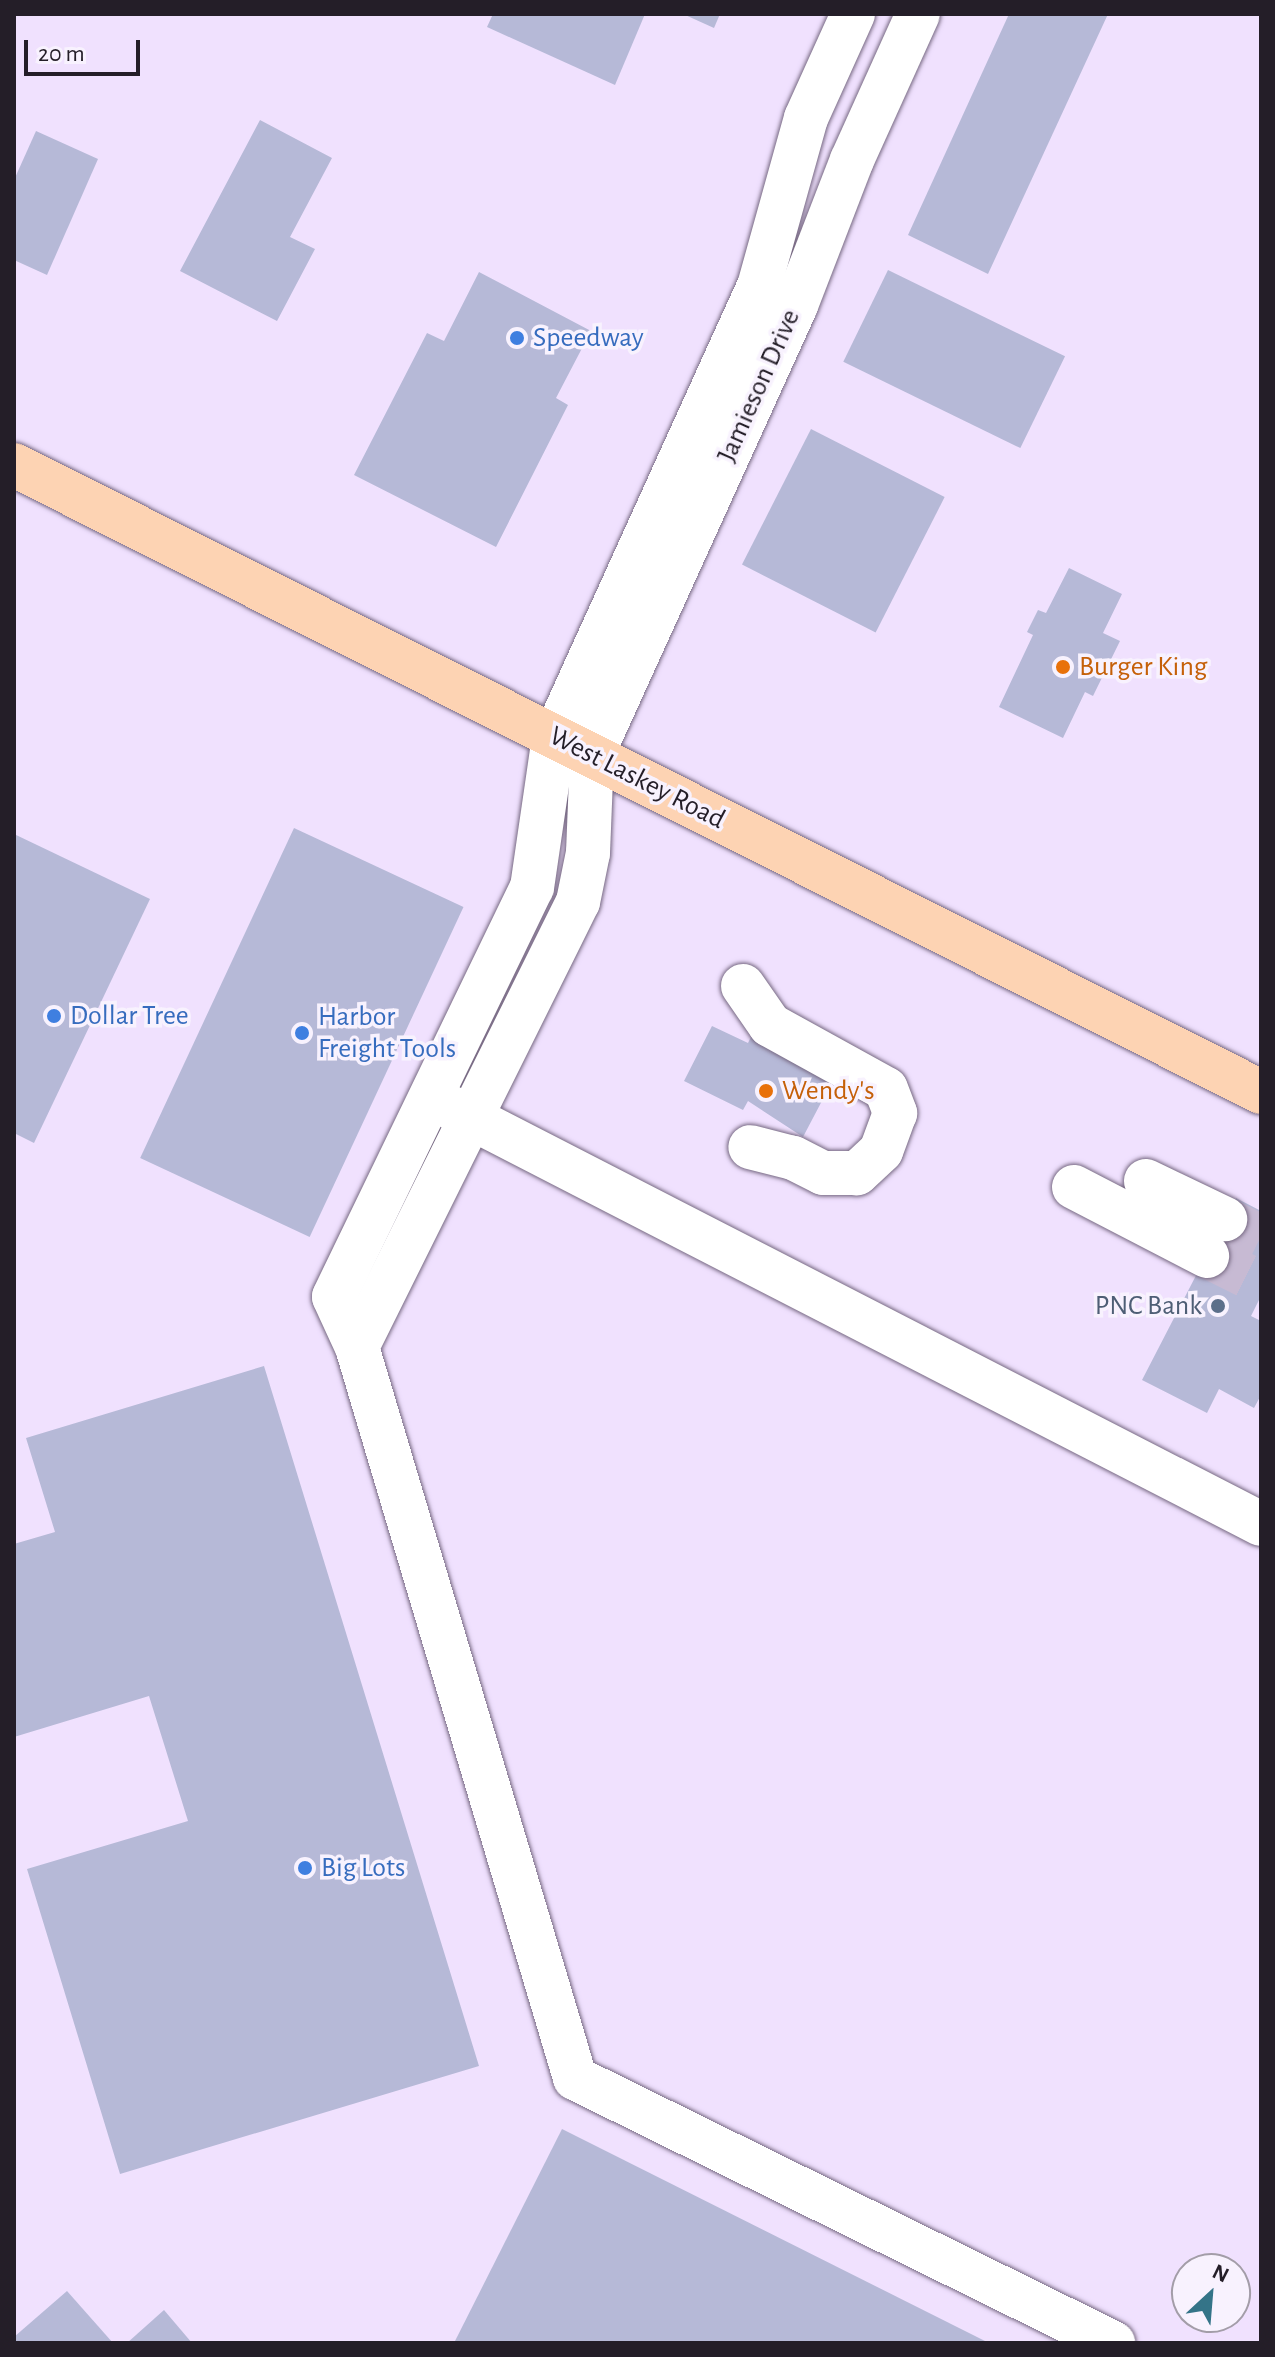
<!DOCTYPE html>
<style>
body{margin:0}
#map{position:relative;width:1275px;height:2357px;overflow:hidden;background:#f0e1fe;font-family:"Alegreya Sans",sans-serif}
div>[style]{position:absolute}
.building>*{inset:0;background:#b6b9d7;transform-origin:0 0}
.minor-tunnel>*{height:44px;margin-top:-22px;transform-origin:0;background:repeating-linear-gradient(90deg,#c7bad3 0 44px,transparent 0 66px)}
.roads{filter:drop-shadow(0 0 2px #766882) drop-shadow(0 0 2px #766882)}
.minor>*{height:44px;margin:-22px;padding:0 22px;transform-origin:22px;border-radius:22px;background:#fff}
.major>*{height:44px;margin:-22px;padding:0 22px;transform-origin:22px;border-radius:22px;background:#fdd3b3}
.dots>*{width:22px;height:22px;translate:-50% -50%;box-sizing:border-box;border:4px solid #f8f2fe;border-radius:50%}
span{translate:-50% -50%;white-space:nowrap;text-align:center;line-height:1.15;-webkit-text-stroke:7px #f8f2fe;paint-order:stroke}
.shop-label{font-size:28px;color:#366cbe}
.left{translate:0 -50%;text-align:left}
.street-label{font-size:28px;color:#241e28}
.food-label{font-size:28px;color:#c56008}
.service-label{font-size:28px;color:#4e5e75}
.right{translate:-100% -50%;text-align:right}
.frame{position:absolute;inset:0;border:16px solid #241e28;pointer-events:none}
.north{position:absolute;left:1171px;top:2253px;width:80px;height:80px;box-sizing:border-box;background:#f8f2fe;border:2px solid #a39da8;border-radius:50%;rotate:26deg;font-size:22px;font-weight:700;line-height:32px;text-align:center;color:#241e28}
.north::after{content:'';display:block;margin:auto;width:28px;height:36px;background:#347488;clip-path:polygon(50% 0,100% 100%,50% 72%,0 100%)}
.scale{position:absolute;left:24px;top:40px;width:116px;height:36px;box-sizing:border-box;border:4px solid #241e28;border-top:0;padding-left:10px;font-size:24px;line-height:28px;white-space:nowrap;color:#241e28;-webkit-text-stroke:6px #f8f2fe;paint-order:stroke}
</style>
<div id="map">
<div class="building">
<i style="clip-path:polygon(493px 14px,645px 14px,615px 85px,487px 27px)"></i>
<i style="clip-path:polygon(683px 14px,720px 14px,714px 28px)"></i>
<i style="clip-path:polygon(1009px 14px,1108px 14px,988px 274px,908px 235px)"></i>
<i style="clip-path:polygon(260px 120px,332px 158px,290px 237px,315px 249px,277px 321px,180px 271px)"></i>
<i style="clip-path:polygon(36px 131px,98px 159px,47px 275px,14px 260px,14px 180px)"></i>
<i style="left:888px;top:270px;width:197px;height:102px;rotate:26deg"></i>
<i style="clip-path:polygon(479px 272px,591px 331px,556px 398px,568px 405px,496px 547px,354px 475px,427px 333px,444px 341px)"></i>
<i style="left:811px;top:429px;width:150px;height:152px;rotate:27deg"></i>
<i style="clip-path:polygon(1069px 568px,1122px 594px,1103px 633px,1120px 641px,1093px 696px,1085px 692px,1063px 738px,999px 707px,1033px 635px,1027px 632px,1038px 610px,1046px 613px)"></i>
<i style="left:294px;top:828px;width:187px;height:364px;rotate:25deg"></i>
<i style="clip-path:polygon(14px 834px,150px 899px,34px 1143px,14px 1133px)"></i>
<i style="clip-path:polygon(712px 1026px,748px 1043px,752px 1035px,834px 1078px,803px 1137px,748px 1101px,743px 1110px,684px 1081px)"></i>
<i style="clip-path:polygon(1236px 1198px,1261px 1211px,1261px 1296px,1251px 1316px,1261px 1321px,1261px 1395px,1254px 1408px,1219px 1389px,1207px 1413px,1142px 1380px)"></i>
<i style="clip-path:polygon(264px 1366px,479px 2066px,120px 2174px,27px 1869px,188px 1821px,149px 1696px,14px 1737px,14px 1544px,55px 1532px,26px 1438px)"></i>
<i style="clip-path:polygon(562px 2129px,989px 2343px,454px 2343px)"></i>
<i style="clip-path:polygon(67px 2291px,113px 2343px,14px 2343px,14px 2337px)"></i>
<i style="clip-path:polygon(164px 2310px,192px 2343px,127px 2343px)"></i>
</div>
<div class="minor-tunnel">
<i style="left:1225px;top:1219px;width:40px;rotate:26.6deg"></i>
<i style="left:1207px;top:1256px;width:60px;rotate:26.6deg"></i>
</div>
<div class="roads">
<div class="minor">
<i style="left:853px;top:14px;width:114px;rotate:114.3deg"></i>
<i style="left:806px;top:118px;width:174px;rotate:105.6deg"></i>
<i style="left:759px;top:286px;width:495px;rotate:114.4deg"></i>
<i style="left:554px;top:737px;width:152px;rotate:98.3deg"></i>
<i style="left:532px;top:887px;width:455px;rotate:115.8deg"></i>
<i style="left:334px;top:1297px;width:55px;rotate:65.3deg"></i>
<i style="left:357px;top:1347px;width:763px;rotate:73.39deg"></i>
<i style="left:575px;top:2078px;width:600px;rotate:26.22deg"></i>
<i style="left:743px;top:986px;width:47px;rotate:55.3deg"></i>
<i style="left:770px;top:1025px;width:132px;rotate:28.9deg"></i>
<i style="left:886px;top:1089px;width:26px;rotate:69deg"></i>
<i style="left:895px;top:1113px;width:40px;rotate:110.2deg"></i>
<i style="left:881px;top:1151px;width:33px;rotate:137deg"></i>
<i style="left:857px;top:1173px;width:34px;rotate:180deg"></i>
<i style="left:823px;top:1173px;width:34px;rotate:-153deg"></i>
<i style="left:793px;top:1158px;width:44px;rotate:-165.7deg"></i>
<i style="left:448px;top:1106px;width:914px;rotate:27.21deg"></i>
<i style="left:1146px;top:1181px;width:88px;rotate:25.7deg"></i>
<i style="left:1074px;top:1187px;width:150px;rotate:27.4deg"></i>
<i style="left:357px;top:1347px;width:497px;rotate:-63.6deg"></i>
<i style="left:578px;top:902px;width:50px;rotate:-78.5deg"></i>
<i style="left:588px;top:853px;width:98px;rotate:-87.7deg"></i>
<i style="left:592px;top:755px;width:494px;rotate:-65.6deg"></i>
<i style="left:796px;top:305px;width:155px;rotate:-68.9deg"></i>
<i style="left:852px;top:160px;width:160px;rotate:-65.7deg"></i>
</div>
<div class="major">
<i style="left:14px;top:465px;width:1396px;rotate:26.69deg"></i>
</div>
</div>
<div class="dots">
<i style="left:517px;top:338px;background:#3f7fe0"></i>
<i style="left:1063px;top:667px;background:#e8710a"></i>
<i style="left:54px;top:1016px;background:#3f7fe0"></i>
<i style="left:302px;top:1033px;background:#3f7fe0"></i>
<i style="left:766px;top:1091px;background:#e8710a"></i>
<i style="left:1218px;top:1306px;background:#5c6f8a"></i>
<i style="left:305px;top:1868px;background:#3f7fe0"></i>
</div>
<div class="shop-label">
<span class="left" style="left:533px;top:338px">Speedway</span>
<span class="left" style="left:70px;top:1016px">Dollar Tree</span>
<span class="left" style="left:318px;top:1033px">Harbor<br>Freight Tools</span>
<span class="left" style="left:321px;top:1868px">Big Lots</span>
</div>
<div class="street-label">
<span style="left:759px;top:386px;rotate:-66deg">Jamieson Drive</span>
<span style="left:637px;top:778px;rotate:27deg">West Laskey Road</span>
</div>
<div class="food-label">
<span class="left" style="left:1079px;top:667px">Burger King</span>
<span class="left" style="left:782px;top:1091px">Wendy's</span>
</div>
<div class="service-label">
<span class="right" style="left:1202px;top:1306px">PNC Bank</span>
</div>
<div class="frame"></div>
<div class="north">N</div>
<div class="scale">20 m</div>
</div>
